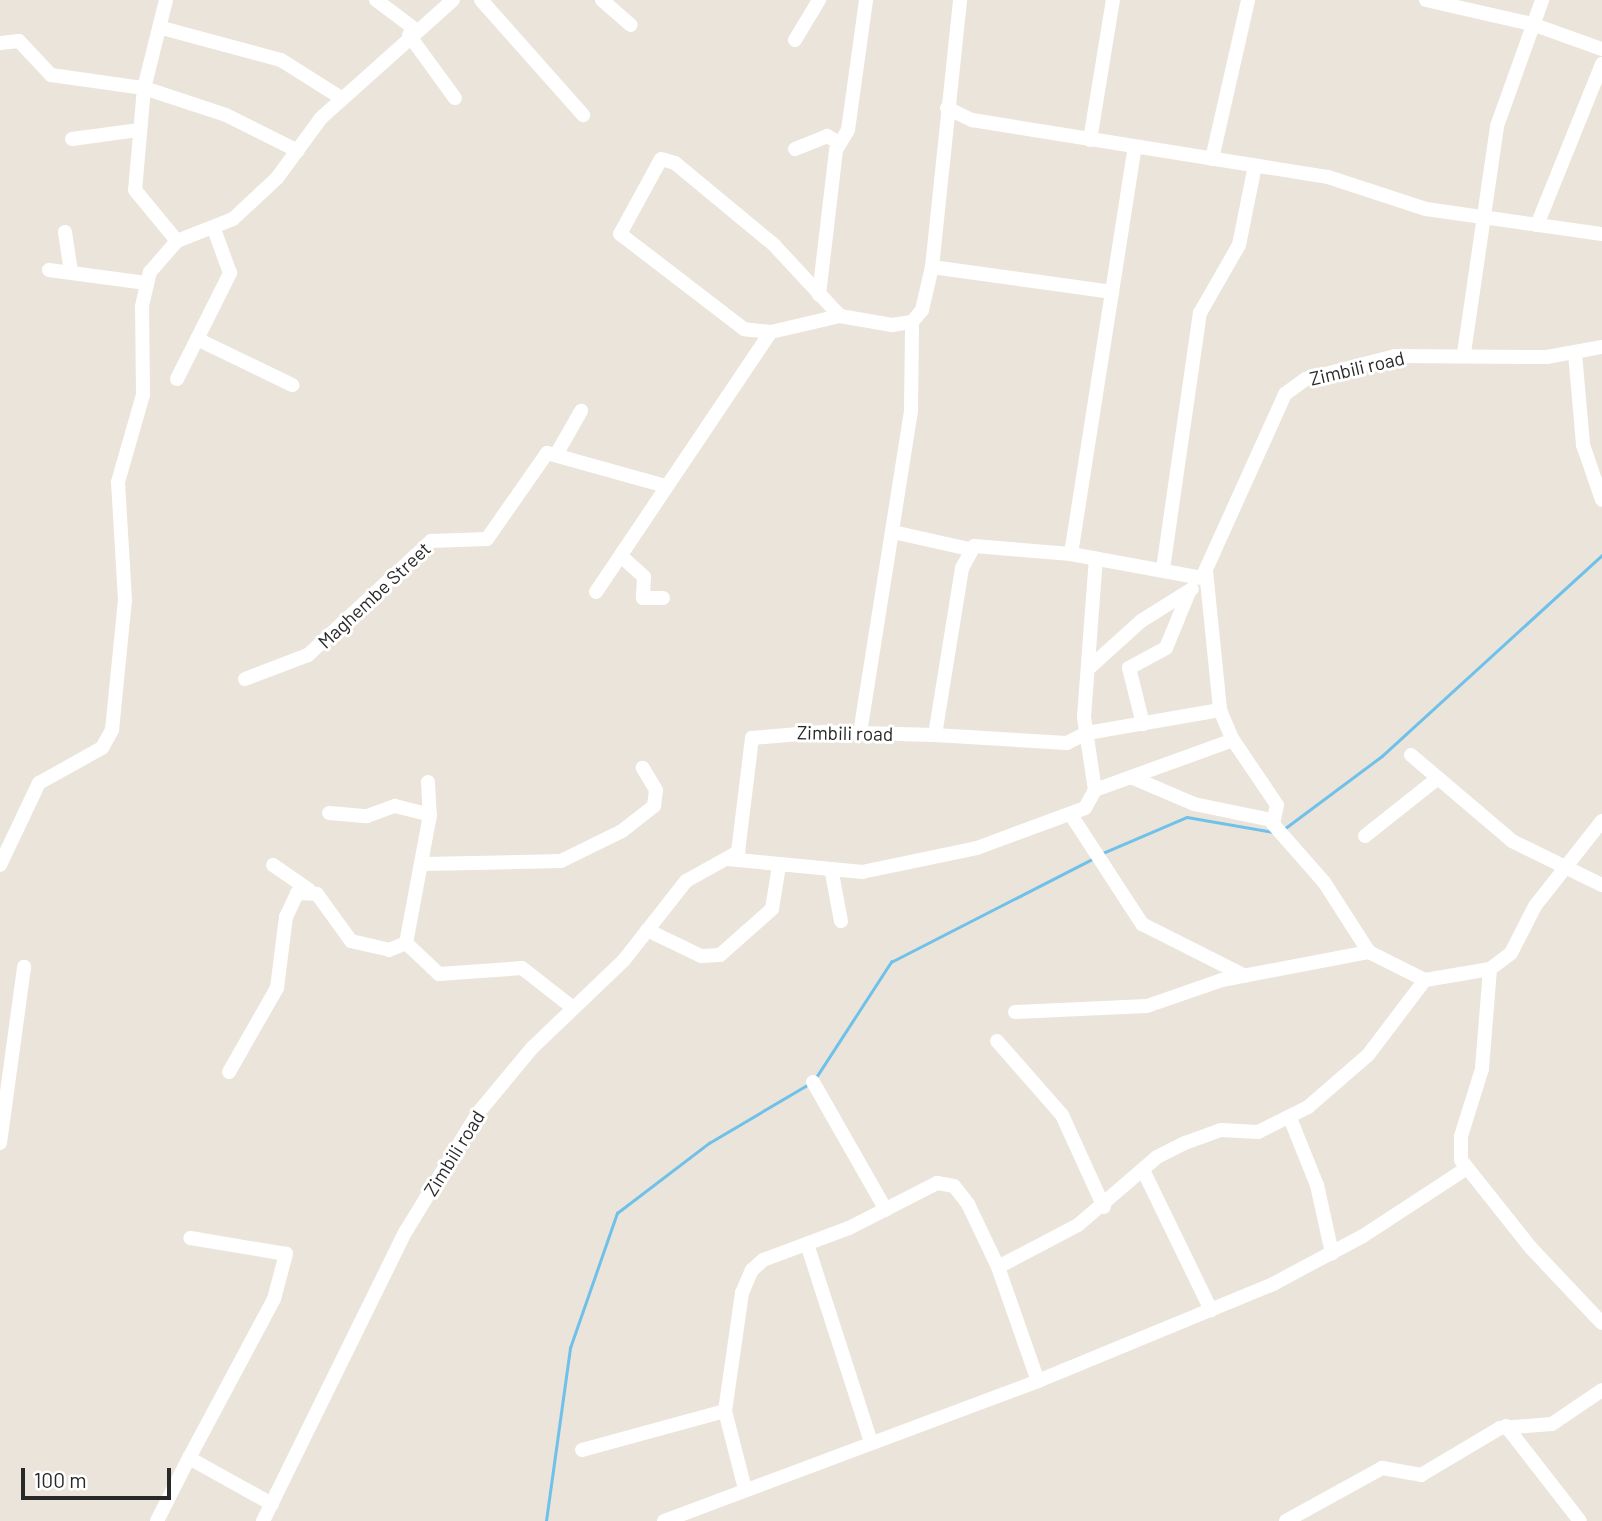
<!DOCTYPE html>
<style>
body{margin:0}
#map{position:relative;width:1602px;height:1521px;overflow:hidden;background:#eae4da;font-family:Barlow,sans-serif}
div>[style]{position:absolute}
.stream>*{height:2.5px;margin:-1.25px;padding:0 1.25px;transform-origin:1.25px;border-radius:1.25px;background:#6fc1ea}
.minor>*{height:14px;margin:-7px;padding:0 7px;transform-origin:7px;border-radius:7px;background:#fff}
span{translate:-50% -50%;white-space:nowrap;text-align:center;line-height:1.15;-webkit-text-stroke:6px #fff;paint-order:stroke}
.street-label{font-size:19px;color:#282828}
.scale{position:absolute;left:21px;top:1468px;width:150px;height:32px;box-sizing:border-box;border:4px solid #282828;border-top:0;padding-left:9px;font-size:21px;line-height:24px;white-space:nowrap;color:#282828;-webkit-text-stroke:5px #fff;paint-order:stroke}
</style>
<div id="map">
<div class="stream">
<i style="left:1284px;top:829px;width:122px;rotate:-36.7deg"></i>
<i style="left:1382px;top:756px;width:298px;rotate:-42.4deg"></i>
<i style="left:1103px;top:853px;width:91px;rotate:-23.2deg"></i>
<i style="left:1187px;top:817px;width:87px;rotate:9.9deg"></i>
<i style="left:815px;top:1079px;width:140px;rotate:-57deg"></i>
<i style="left:891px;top:962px;width:228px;rotate:-27.1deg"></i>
<i style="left:546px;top:1521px;width:175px;rotate:-82.1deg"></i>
<i style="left:570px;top:1348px;width:143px;rotate:-70.8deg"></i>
<i style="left:617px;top:1213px;width:116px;rotate:-37.3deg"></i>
<i style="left:709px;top:1143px;width:114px;rotate:-30.6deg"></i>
</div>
<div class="minor">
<i style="left:166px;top:0;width:91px;rotate:104deg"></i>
<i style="left:144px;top:88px;width:102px;rotate:95deg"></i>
<i style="left:135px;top:190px;width:66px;rotate:50.5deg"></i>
<i style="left:376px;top:0;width:50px;rotate:36.9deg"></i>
<i style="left:481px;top:0;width:154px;rotate:48.4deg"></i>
<i style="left:602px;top:0;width:38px;rotate:41deg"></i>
<i style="left:1426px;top:0;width:109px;rotate:12.8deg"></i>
<i style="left:1532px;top:24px;width:74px;rotate:19.7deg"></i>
<i style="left:162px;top:28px;width:123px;rotate:15.1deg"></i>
<i style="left:281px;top:60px;width:71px;rotate:32.3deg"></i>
<i style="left:409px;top:35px;width:78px;rotate:53.9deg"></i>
<i style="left:795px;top:40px;width:47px;rotate:-59deg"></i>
<i style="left:0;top:43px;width:19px;rotate:-6deg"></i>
<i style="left:19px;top:41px;width:47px;rotate:46.7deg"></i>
<i style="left:51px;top:75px;width:94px;rotate:8deg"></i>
<i style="left:144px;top:88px;width:86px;rotate:18.2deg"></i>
<i style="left:226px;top:115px;width:80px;rotate:26.6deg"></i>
<i style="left:947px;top:108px;width:28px;rotate:26deg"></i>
<i style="left:972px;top:120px;width:361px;rotate:9.1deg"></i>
<i style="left:1328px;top:177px;width:103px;rotate:18.1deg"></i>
<i style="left:1426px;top:209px;width:178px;rotate:8.1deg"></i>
<i style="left:72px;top:139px;width:68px;rotate:-7.7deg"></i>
<i style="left:1090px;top:140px;width:142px;rotate:-80.7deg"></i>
<i style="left:795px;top:149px;width:35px;rotate:-22deg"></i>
<i style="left:827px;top:136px;width:13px;rotate:29deg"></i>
<i style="left:1212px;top:159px;width:163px;rotate:-77.2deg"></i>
<i style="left:1537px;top:225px;width:174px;rotate:-68deg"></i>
<i style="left:65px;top:232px;width:40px;rotate:81.5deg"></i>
<i style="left:932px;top:267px;width:182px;rotate:7.9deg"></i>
<i style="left:49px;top:270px;width:98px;rotate:7.6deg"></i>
<i style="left:819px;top:295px;width:146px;rotate:-83.3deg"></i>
<i style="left:836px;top:150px;width:23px;rotate:-59deg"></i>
<i style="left:848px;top:130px;width:131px;rotate:-82.1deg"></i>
<i style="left:771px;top:332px;width:27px;rotate:-174deg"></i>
<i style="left:744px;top:329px;width:156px;rotate:-142.5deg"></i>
<i style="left:620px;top:234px;width:85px;rotate:-61.3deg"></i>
<i style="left:661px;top:159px;width:15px;rotate:16deg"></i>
<i style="left:675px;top:163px;width:129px;rotate:39.6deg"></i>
<i style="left:774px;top:245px;width:97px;rotate:47.1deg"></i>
<i style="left:197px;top:339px;width:106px;rotate:25.8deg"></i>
<i style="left:1464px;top:353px;width:229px;rotate:-81.7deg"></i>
<i style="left:1497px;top:126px;width:134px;rotate:-70.3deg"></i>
<i style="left:1575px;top:353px;width:92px;rotate:85deg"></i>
<i style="left:1583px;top:445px;width:58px;rotate:70.9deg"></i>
<i style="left:177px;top:379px;width:119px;rotate:-63.4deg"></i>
<i style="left:230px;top:273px;width:44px;rotate:-110.1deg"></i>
<i style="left:556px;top:455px;width:51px;rotate:-60.4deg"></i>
<i style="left:893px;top:532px;width:78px;rotate:12.6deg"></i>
<i style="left:1071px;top:554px;width:412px;rotate:-81.1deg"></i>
<i style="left:621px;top:556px;width:31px;rotate:42deg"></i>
<i style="left:644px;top:577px;width:21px;rotate:93deg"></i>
<i style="left:643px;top:598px;width:20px"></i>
<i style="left:1163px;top:569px;width:259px;rotate:-81.8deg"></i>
<i style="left:1200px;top:313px;width:78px;rotate:-60.2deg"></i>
<i style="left:1239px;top:245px;width:81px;rotate:-78.6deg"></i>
<i style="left:1206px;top:571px;width:140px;rotate:84.2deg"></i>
<i style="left:1220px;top:710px;width:33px;rotate:67deg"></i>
<i style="left:1233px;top:740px;width:78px;rotate:55.9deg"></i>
<i style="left:1277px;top:805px;width:19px;rotate:102deg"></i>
<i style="left:1273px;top:824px;width:77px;rotate:48.7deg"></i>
<i style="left:1324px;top:882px;width:83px;rotate:57.3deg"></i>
<i style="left:596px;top:592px;width:313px;rotate:-56.1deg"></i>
<i style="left:771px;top:332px;width:71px;rotate:-13.1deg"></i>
<i style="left:840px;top:316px;width:53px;rotate:9.8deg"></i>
<i style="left:892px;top:325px;width:20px;rotate:-9deg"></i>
<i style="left:912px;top:322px;width:16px;rotate:-50deg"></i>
<i style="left:922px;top:310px;width:44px;rotate:-76.9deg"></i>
<i style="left:932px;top:267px;width:268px;rotate:-84deg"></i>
<i style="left:1089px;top:668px;width:70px;rotate:-42.1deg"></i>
<i style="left:1141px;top:621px;width:60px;rotate:-32.1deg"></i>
<i style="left:245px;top:679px;width:67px;rotate:-20.9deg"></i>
<i style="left:308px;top:655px;width:168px;rotate:-42.8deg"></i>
<i style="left:431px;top:541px;width:56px;rotate:-2deg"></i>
<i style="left:487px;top:539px;width:105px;rotate:-55.1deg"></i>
<i style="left:547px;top:453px;width:123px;rotate:15.6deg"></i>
<i style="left:1143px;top:724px;width:58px;rotate:-104deg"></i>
<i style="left:1129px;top:668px;width:42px;rotate:-28.4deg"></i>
<i style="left:1166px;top:648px;width:61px;rotate:-67.7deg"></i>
<i style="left:860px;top:733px;width:327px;rotate:-81deg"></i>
<i style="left:911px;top:410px;width:88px;rotate:-89.3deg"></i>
<i style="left:935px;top:735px;width:132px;rotate:3.5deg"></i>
<i style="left:1067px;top:743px;width:22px;rotate:-27deg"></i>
<i style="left:1087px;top:733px;width:135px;rotate:-9.8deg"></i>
<i style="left:1411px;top:755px;width:133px;rotate:40.4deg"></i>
<i style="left:1512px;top:841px;width:100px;rotate:26.1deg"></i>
<i style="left:1131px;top:777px;width:69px;rotate:23.2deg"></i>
<i style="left:1194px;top:804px;width:79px;rotate:11.7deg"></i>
<i style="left:428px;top:782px;width:33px;rotate:87deg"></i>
<i style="left:430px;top:815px;width:130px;rotate:100.6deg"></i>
<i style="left:406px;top:943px;width:45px;rotate:43.2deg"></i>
<i style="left:439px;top:974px;width:83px;rotate:-4.1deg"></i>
<i style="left:522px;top:968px;width:65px;rotate:38.1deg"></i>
<i style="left:1095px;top:790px;width:147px;rotate:-19.9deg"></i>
<i style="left:329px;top:813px;width:38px;rotate:5deg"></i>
<i style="left:367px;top:816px;width:30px;rotate:-20deg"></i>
<i style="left:395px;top:806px;width:36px;rotate:14deg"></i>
<i style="left:1071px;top:815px;width:130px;rotate:56.9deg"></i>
<i style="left:1142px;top:924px;width:115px;rotate:26.8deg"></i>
<i style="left:1365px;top:836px;width:92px;rotate:-38.4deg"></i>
<i style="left:727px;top:859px;width:136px;rotate:5.5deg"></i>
<i style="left:862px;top:872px;width:117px;rotate:-11.8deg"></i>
<i style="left:977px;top:848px;width:115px;rotate:-20.3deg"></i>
<i style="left:1085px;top:808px;width:21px;rotate:-61deg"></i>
<i style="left:1095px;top:790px;width:74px;rotate:-98.6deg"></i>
<i style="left:1084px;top:717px;width:159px;rotate:-85.7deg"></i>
<i style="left:423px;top:864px;width:138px;rotate:-1.2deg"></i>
<i style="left:561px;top:861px;width:68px;rotate:-26.2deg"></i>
<i style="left:622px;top:831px;width:41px;rotate:-38deg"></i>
<i style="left:654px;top:806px;width:16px;rotate:-83deg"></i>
<i style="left:656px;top:790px;width:26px;rotate:-121deg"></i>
<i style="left:0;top:865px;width:91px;rotate:-64.6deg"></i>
<i style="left:39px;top:783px;width:72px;rotate:-29.1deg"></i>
<i style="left:102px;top:748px;width:21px;rotate:-61deg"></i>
<i style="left:112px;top:730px;width:131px;rotate:-84.3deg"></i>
<i style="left:125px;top:600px;width:118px;rotate:-93.4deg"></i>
<i style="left:118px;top:482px;width:91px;rotate:-74deg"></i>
<i style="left:143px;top:395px;width:89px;rotate:-90.6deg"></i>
<i style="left:142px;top:306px;width:35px;rotate:-77deg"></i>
<i style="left:150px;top:272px;width:41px;rotate:-48.9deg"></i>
<i style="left:177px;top:241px;width:60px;rotate:-21.4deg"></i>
<i style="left:233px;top:219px;width:60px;rotate:-43deg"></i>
<i style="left:277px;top:178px;width:74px;rotate:-53.7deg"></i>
<i style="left:321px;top:118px;width:177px;rotate:-41.8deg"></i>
<i style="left:273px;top:865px;width:44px;rotate:34.8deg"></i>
<i style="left:832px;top:873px;width:49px;rotate:79.4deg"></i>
<i style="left:647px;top:930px;width:60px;rotate:25.7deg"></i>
<i style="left:701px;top:956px;width:19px;rotate:-3deg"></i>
<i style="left:720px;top:955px;width:69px;rotate:-41.5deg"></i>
<i style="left:772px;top:909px;width:44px;rotate:-80.8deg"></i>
<i style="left:1490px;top:969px;width:100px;rotate:94.6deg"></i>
<i style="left:1482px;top:1069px;width:70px;rotate:107.4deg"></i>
<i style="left:1461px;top:1136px;width:24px;rotate:90deg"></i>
<i style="left:1461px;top:1160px;width:112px;rotate:51.5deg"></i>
<i style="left:1531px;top:1248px;width:103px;rotate:46.6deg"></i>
<i style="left:1015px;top:1012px;width:132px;rotate:-2.6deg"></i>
<i style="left:1147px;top:1006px;width:79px;rotate:-19.1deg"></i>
<i style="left:1222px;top:980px;width:150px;rotate:-10.8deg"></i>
<i style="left:1369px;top:952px;width:63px;rotate:26.6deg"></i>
<i style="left:1425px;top:980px;width:66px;rotate:-9.6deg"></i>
<i style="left:1490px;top:969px;width:26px;rotate:-37deg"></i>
<i style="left:1511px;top:953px;width:53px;rotate:-62.9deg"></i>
<i style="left:1535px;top:906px;width:108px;rotate:-51.8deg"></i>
<i style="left:997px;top:1041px;width:98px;rotate:48.7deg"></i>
<i style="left:1062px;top:1115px;width:101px;rotate:65.5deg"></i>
<i style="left:229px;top:1072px;width:97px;rotate:-60.3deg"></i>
<i style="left:277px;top:988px;width:72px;rotate:-82.8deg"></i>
<i style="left:286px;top:917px;width:26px;rotate:-65deg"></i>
<i style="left:297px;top:893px;width:20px;rotate:3deg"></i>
<i style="left:317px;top:894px;width:58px;rotate:54.1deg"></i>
<i style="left:351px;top:941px;width:39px;rotate:13deg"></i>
<i style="left:389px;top:950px;width:18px;rotate:-22deg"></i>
<i style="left:813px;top:1082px;width:147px;rotate:60.3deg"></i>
<i style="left:1290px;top:1118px;width:72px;rotate:68.1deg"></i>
<i style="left:1317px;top:1185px;width:70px;rotate:77.6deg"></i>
<i style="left:0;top:1143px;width:178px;rotate:-82.2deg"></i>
<i style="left:1143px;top:1170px;width:156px;rotate:64.1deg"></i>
<i style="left:807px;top:1244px;width:208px;rotate:72.1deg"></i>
<i style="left:998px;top:1267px;width:90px;rotate:-27.7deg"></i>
<i style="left:1078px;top:1225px;width:104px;rotate:-40.7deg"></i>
<i style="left:1157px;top:1157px;width:31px;rotate:-27deg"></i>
<i style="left:1185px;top:1143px;width:38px;rotate:-20deg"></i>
<i style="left:1221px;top:1130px;width:37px;rotate:3deg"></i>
<i style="left:1258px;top:1132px;width:56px;rotate:-26.6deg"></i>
<i style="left:1308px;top:1107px;width:79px;rotate:-40.9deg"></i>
<i style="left:1368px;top:1055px;width:94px;rotate:-52.8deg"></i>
<i style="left:1506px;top:1426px;width:120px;rotate:52.1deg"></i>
<i style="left:582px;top:1450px;width:148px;rotate:-15.3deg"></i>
<i style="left:189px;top:1458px;width:180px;rotate:-61.9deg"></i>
<i style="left:274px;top:1299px;width:47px;rotate:-75.1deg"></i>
<i style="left:286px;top:1254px;width:97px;rotate:-170.5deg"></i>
<i style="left:745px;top:1489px;width:81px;rotate:-104.4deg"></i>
<i style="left:725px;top:1411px;width:119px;rotate:-81.8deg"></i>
<i style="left:742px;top:1293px;width:25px;rotate:-67deg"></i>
<i style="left:752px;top:1270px;width:15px;rotate:-42deg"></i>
<i style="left:763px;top:1260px;width:92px;rotate:-20.4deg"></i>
<i style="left:849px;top:1228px;width:99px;rotate:-27.1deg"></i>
<i style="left:937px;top:1183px;width:17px;rotate:10deg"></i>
<i style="left:954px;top:1186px;width:23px;rotate:52deg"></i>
<i style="left:968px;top:1204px;width:70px;rotate:64.5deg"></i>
<i style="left:998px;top:1267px;width:121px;rotate:70.7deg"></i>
<i style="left:157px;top:1521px;width:71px;rotate:-63.1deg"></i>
<i style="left:189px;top:1458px;width:95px;rotate:29deg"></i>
<i style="left:263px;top:1521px;width:323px;rotate:-63.8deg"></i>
<i style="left:406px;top:1231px;width:138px;rotate:-58.6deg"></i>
<i style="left:478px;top:1113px;width:85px;rotate:-50.3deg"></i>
<i style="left:532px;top:1048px;width:127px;rotate:-43.7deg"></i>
<i style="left:624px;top:960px;width:100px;rotate:-51.9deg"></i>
<i style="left:686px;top:881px;width:60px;rotate:-29.1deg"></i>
<i style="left:738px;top:852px;width:115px;rotate:-83deg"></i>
<i style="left:752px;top:738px;width:70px;rotate:-4.9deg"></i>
<i style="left:822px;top:732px;width:113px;rotate:1.5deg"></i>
<i style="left:935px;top:735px;width:169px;rotate:-80.8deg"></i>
<i style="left:962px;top:568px;width:25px;rotate:-61deg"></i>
<i style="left:974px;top:546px;width:97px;rotate:4.7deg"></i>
<i style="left:1071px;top:554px;width:133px;rotate:10.4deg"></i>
<i style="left:1202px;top:578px;width:202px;rotate:-65.7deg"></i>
<i style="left:1285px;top:394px;width:26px;rotate:-36deg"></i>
<i style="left:1306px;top:379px;width:92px;rotate:-14.5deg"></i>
<i style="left:1395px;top:356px;width:152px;rotate:0.4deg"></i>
<i style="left:1547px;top:357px;width:56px;rotate:-10.3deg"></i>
<i style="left:664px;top:1521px;width:399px;rotate:-20.5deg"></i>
<i style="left:1038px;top:1381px;width:254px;rotate:-22.4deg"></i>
<i style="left:1273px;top:1284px;width:102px;rotate:-28.1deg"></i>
<i style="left:1363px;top:1236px;width:124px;rotate:-33.2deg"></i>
<i style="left:1286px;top:1521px;width:110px;rotate:-28.9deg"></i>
<i style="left:1382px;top:1468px;width:40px;rotate:10deg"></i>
<i style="left:1421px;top:1475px;width:92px;rotate:-30.7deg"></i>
<i style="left:1500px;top:1428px;width:52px;rotate:-4.4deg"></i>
<i style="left:1552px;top:1424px;width:60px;rotate:-34.2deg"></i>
</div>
<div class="street-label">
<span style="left:1357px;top:368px;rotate:-13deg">Zimbili road</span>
<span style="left:374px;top:595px;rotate:-43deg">Maghembe Street</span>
<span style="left:845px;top:733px;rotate:1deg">Zimbili road</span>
<span style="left:454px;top:1153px;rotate:-58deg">Zimbili road</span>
</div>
<div class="scale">100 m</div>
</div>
